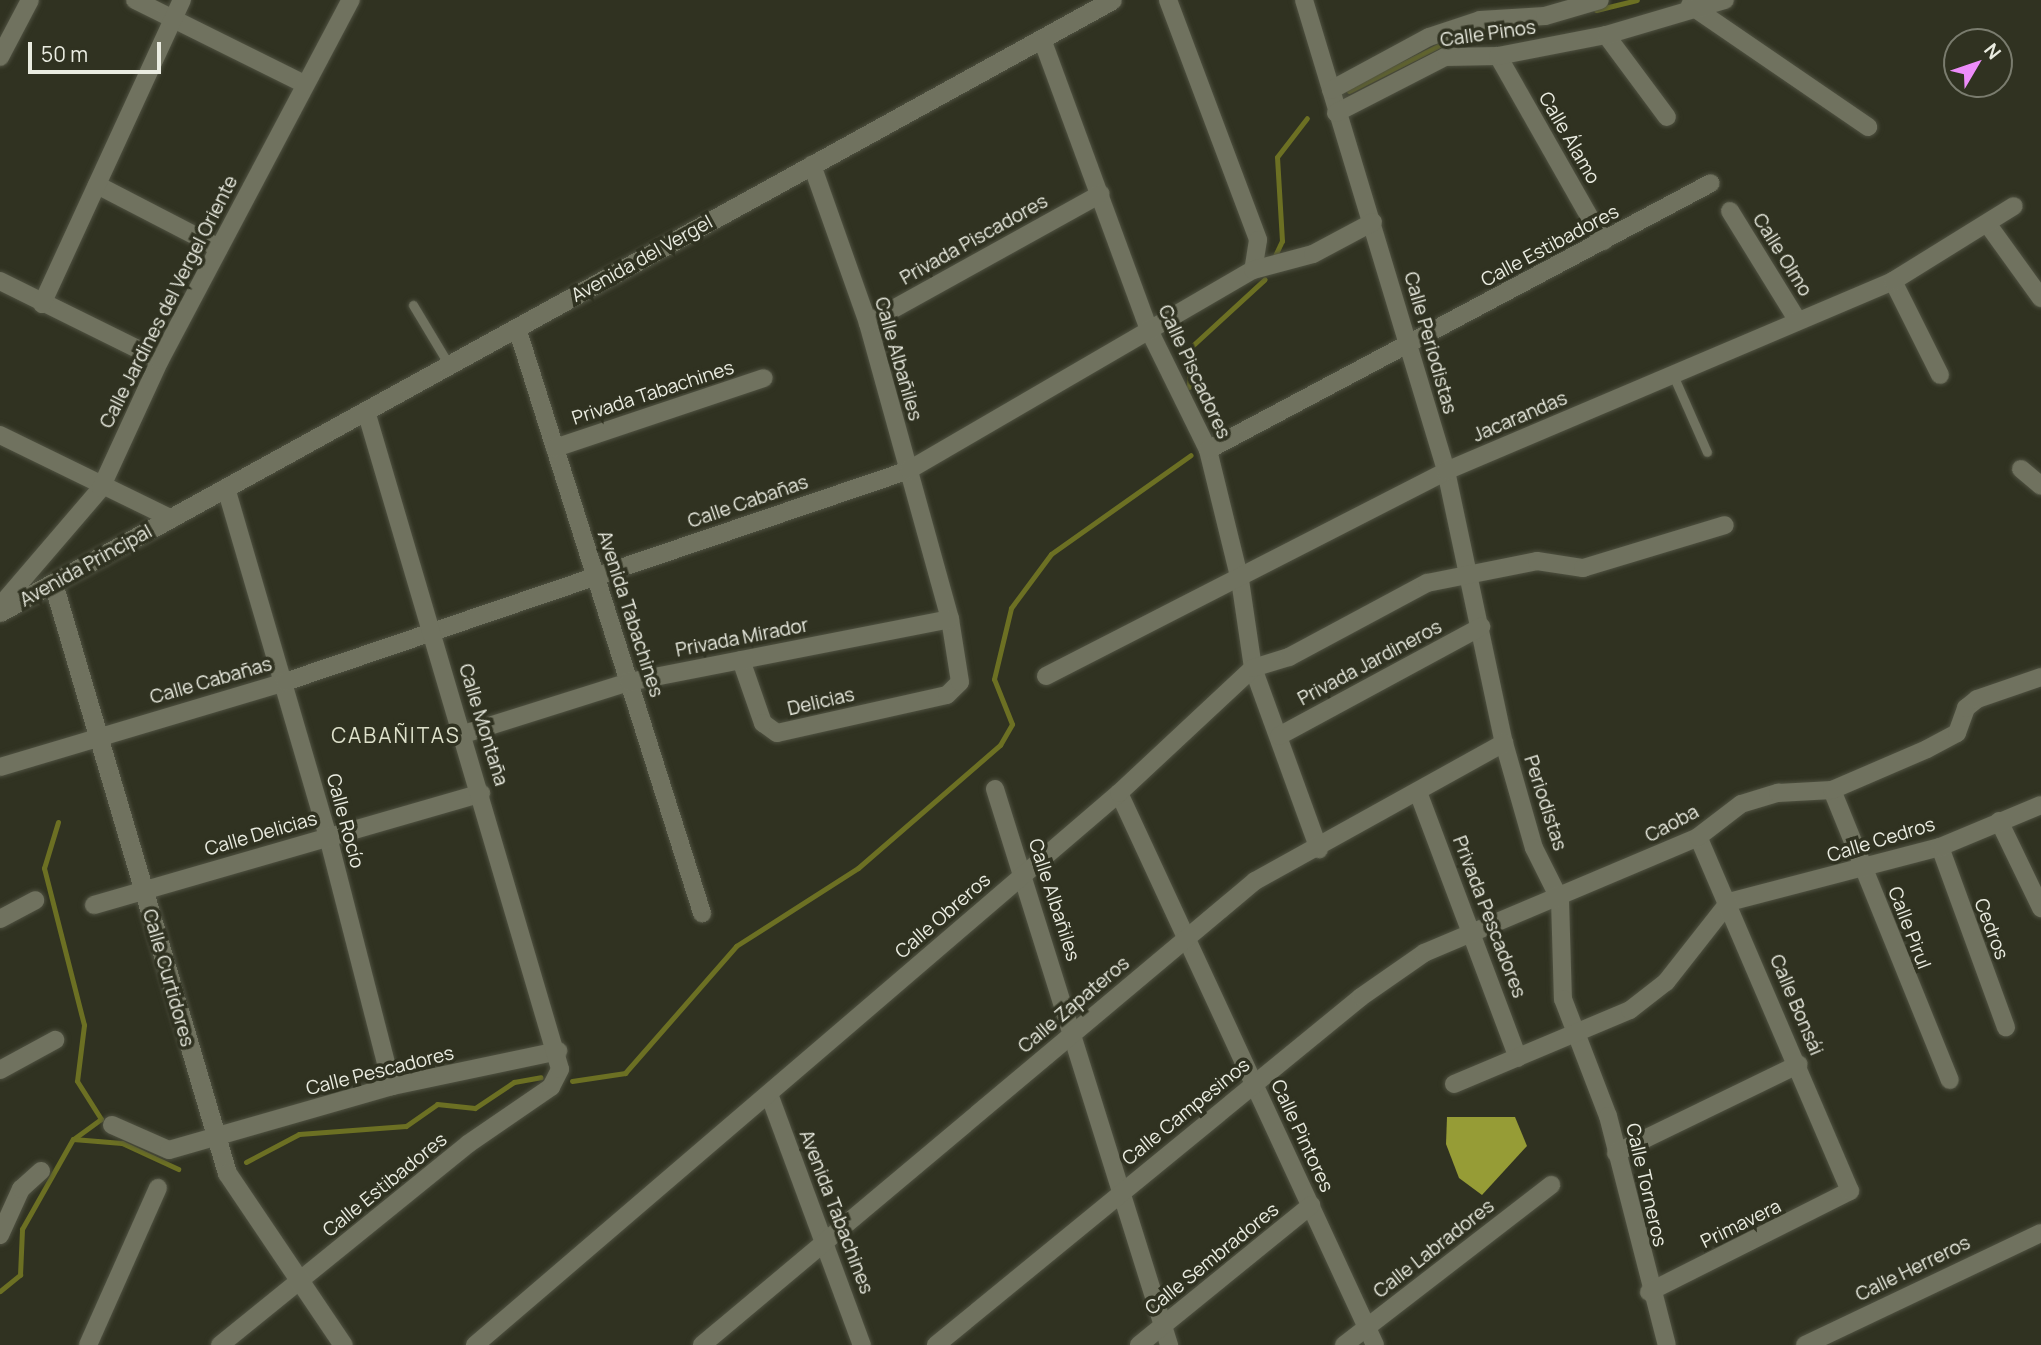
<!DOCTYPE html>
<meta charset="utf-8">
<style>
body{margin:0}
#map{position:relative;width:2041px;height:1345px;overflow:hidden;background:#303221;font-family:Manrope,sans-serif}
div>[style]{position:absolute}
.stream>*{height:5px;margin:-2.5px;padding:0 2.5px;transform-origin:2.5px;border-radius:2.5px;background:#6c7023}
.building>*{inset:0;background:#969c36}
.roads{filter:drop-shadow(0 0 2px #4f5141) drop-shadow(0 0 2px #4f5141)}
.service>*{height:9px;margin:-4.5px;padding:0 4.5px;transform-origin:4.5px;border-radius:4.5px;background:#70725f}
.minor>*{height:18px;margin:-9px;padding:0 9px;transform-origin:9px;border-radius:9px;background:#70725f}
.tertiary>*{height:19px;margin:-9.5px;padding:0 9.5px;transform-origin:9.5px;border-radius:9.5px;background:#70725f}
span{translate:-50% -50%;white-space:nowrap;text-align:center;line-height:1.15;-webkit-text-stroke:7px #303221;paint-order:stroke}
.street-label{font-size:19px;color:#eaece1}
.neighbourhood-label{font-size:21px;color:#dee1cb;letter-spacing:2px}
.north{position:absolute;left:1943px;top:28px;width:70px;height:70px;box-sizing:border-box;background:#303221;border:2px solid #7a7c6e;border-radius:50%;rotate:51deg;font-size:19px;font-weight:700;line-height:28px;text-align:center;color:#eaece1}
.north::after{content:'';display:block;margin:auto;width:24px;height:32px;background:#ed8cfa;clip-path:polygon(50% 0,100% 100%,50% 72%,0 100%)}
.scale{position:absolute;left:28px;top:42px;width:133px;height:32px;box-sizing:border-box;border:4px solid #eaece1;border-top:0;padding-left:9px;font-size:21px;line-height:24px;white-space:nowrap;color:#eaece1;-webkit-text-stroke:5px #303221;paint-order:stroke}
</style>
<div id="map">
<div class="stream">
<i style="left:1596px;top:10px;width:42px;rotate:-13.7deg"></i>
<i style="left:1349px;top:91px;width:124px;rotate:-26.8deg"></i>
<i style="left:1460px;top:35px;width:52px;rotate:-10deg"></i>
<i style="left:1273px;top:260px;width:21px;rotate:-65deg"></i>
<i style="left:1282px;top:241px;width:84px;rotate:-93.4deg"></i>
<i style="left:1277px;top:157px;width:49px;rotate:-52.4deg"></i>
<i style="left:1189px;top:387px;width:40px;rotate:-87.1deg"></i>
<i style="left:1191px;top:347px;width:100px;rotate:-42.6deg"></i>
<i style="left:58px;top:822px;width:48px;rotate:106.9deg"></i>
<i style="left:44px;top:868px;width:162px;rotate:75.7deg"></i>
<i style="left:84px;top:1025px;width:56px;rotate:97.1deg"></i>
<i style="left:77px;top:1081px;width:45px;rotate:57.7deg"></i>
<i style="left:101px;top:1119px;width:34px;rotate:144deg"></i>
<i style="left:572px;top:1081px;width:54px;rotate:-8.6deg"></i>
<i style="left:625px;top:1073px;width:169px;rotate:-48.8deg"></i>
<i style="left:736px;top:946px;width:145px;rotate:-32.6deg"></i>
<i style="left:858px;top:868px;width:188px;rotate:-40.9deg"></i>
<i style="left:1000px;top:745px;width:24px;rotate:-60deg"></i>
<i style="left:1012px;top:724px;width:48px;rotate:-111.8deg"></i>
<i style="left:994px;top:679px;width:73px;rotate:-76.5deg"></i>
<i style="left:1011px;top:608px;width:67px;rotate:-53.5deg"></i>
<i style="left:1051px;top:554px;width:171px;rotate:-35.3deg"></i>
<i style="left:246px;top:1162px;width:60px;rotate:-27.8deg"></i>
<i style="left:299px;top:1134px;width:107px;rotate:-4.3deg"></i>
<i style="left:406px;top:1126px;width:38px;rotate:-35deg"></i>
<i style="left:437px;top:1104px;width:38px;rotate:6deg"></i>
<i style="left:475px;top:1108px;width:47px;rotate:-33.7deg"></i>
<i style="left:514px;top:1082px;width:27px;rotate:-10deg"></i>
<i style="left:0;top:1291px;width:26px;rotate:-39deg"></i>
<i style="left:20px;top:1275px;width:46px;rotate:-87.5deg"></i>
<i style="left:22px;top:1229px;width:103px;rotate:-60.5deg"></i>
<i style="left:73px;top:1139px;width:49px;rotate:4.7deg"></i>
<i style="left:122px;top:1143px;width:62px;rotate:24.9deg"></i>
</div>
<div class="building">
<i style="clip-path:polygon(1447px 1117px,1515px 1117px,1527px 1146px,1482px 1195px,1459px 1178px,1446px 1144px)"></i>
</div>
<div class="roads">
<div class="service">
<i style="left:413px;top:305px;width:70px;rotate:59deg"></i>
<i style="left:1673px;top:375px;width:84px;rotate:66.2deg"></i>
</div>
<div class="minor">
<i style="left:135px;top:0;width:189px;rotate:26.4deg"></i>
<i style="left:1168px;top:0;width:256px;rotate:69.4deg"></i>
<i style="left:1258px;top:240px;width:30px;rotate:99deg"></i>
<i style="left:1304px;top:0;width:492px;rotate:73.2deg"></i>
<i style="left:1446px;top:471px;width:278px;rotate:78deg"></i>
<i style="left:1504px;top:743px;width:109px;rotate:74.1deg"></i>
<i style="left:1534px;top:848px;width:58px;rotate:63.4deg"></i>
<i style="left:1560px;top:900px;width:99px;rotate:88.3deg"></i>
<i style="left:1563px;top:999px;width:125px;rotate:69deg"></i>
<i style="left:1608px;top:1116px;width:236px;rotate:75.6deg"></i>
<i style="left:1690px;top:5px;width:216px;rotate:34.4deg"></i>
<i style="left:1606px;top:35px;width:102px;rotate:53.4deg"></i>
<i style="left:1042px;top:39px;width:312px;rotate:69.8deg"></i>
<i style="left:1150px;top:332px;width:131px;rotate:63.8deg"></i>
<i style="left:1208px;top:450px;width:134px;rotate:76.2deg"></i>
<i style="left:1240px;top:580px;width:89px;rotate:81.6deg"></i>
<i style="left:1253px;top:668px;width:193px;rotate:70deg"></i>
<i style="left:1498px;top:56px;width:213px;rotate:60.4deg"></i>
<i style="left:0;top:57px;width:64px;rotate:-62.2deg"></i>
<i style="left:1331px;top:90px;width:111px;rotate:-28.4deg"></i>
<i style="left:1429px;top:37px;width:54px;rotate:-18.4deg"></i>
<i style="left:1480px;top:20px;width:65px;rotate:-3.5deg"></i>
<i style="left:1545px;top:16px;width:57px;rotate:-16.2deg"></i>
<i style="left:1336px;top:113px;width:123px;rotate:-27.2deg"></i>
<i style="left:1445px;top:57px;width:53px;rotate:-1.1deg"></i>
<i style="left:1498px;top:56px;width:110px;rotate:-11deg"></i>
<i style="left:1606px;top:35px;width:124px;rotate:-16.4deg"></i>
<i style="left:97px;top:185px;width:137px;rotate:27.3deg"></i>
<i style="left:1730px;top:211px;width:129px;rotate:58.3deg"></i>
<i style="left:1989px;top:226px;width:89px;rotate:54.2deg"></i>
<i style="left:0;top:281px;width:178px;rotate:26.3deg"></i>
<i style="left:1893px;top:281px;width:105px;rotate:63.4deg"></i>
<i style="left:42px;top:304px;width:335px;rotate:-65.3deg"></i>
<i style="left:868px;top:323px;width:266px;rotate:-29deg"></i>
<i style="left:517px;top:328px;width:614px;rotate:72.45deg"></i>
<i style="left:0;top:435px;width:191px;rotate:26deg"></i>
<i style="left:555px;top:448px;width:220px;rotate:-18.5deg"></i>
<i style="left:1208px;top:450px;width:569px;rotate:-27.96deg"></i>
<i style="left:2021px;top:469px;width:26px;rotate:40deg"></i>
<i style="left:226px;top:488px;width:364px;rotate:73.7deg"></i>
<i style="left:328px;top:837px;width:257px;rotate:75.6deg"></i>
<i style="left:0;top:606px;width:155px;rotate:-49.4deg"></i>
<i style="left:101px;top:488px;width:141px;rotate:-65.3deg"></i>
<i style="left:160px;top:360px;width:408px;rotate:-62.1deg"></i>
<i style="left:741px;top:660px;width:67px;rotate:70.8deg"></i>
<i style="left:763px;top:723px;width:17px;rotate:36deg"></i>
<i style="left:777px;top:733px;width:174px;rotate:-12.6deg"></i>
<i style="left:947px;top:695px;width:18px;rotate:-45deg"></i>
<i style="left:960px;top:682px;width:64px;rotate:-99deg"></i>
<i style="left:950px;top:619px;width:307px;rotate:-105.5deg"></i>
<i style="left:868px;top:323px;width:168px;rotate:-109.5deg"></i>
<i style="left:1046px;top:676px;width:449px;rotate:-27.1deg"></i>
<i style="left:1446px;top:471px;width:486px;rotate:-23deg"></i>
<i style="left:1893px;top:281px;width:142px;rotate:-31.8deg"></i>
<i style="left:464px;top:734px;width:173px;rotate:-17.5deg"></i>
<i style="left:629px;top:682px;width:327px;rotate:-11.1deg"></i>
<i style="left:1279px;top:736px;width:230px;rotate:-28.4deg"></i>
<i style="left:0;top:767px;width:297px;rotate:-16.6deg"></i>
<i style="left:285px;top:682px;width:659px;rotate:-18.76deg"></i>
<i style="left:909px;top:470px;width:398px;rotate:-30.2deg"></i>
<i style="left:1253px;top:270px;width:62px;rotate:-14.9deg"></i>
<i style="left:1313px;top:254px;width:68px;rotate:-28.1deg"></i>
<i style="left:995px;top:789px;width:583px;rotate:72.62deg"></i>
<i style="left:1832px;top:790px;width:313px;rotate:67.9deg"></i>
<i style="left:1418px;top:792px;width:284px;rotate:69.4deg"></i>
<i style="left:1119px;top:793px;width:608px;rotate:65.12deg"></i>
<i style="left:1999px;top:821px;width:97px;rotate:64.2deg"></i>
<i style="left:1940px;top:847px;width:192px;rotate:69.9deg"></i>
<i style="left:94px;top:905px;width:403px;rotate:-16.1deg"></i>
<i style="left:0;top:919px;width:40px;rotate:-28deg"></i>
<i style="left:0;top:1070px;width:63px;rotate:-28.6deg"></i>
<i style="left:1454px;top:1084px;width:191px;rotate:-22.8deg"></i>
<i style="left:1630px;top:1010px;width:46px;rotate:-37.9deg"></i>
<i style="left:1666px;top:982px;width:102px;rotate:-51.8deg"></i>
<i style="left:1729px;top:902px;width:218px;rotate:-14.6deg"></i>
<i style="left:1940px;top:847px;width:109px;rotate:-22.6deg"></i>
<i style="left:769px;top:1094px;width:268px;rotate:69.7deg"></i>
<i style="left:112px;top:1125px;width:62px;rotate:23.7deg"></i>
<i style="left:169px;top:1150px;width:232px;rotate:-16deg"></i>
<i style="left:392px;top:1086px;width:170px;rotate:-11.9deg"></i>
<i style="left:1616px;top:1153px;width:203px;rotate:-25.9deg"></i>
<i style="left:0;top:1235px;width:51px;rotate:-65.5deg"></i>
<i style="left:21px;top:1189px;width:27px;rotate:-42deg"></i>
<i style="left:1649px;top:1292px;width:225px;rotate:-26.7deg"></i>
<i style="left:1850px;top:1191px;width:385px;rotate:-113.2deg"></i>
<i style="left:88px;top:1345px;width:172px;rotate:-66deg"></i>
<i style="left:220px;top:1345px;width:319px;rotate:-39deg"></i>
<i style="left:468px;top:1144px;width:101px;rotate:-34.5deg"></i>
<i style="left:551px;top:1087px;width:20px;rotate:-63deg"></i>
<i style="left:560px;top:1069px;width:686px;rotate:-106.43deg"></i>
<i style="left:475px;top:1345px;width:848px;rotate:-40.6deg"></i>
<i style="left:1119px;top:793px;width:183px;rotate:-43deg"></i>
<i style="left:1253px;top:668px;width:38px;rotate:-17deg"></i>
<i style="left:1289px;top:657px;width:157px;rotate:-28.2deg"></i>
<i style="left:1427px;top:583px;width:112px;rotate:-11.3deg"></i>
<i style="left:1537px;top:561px;width:47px;rotate:8.7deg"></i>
<i style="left:1583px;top:568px;width:148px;rotate:-16.8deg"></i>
<i style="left:702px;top:1345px;width:722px;rotate:-40deg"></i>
<i style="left:1255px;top:881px;width:285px;rotate:-29deg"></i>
<i style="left:936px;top:1345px;width:549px;rotate:-39.31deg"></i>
<i style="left:1361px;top:997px;width:77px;rotate:-34.9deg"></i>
<i style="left:1424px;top:953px;width:298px;rotate:-22.9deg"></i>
<i style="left:1698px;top:837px;width:54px;rotate:-37.5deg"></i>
<i style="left:1741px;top:804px;width:39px;rotate:-17deg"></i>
<i style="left:1778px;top:793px;width:54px;rotate:-3.2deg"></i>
<i style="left:1832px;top:790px;width:103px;rotate:-23.3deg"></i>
<i style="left:1927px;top:749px;width:34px;rotate:-28deg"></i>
<i style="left:1957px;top:733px;width:27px;rotate:-70deg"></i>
<i style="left:1966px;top:708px;width:14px;rotate:-39deg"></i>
<i style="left:1977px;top:699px;width:68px;rotate:-19deg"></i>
<i style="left:1139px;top:1345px;width:222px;rotate:-39.1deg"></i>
<i style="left:1344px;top:1345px;width:262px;rotate:-37.7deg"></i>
<i style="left:1805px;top:1345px;width:261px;rotate:-25.4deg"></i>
</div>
<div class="tertiary">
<i style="left:53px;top:583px;width:615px;rotate:73.57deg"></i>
<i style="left:227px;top:1173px;width:207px;rotate:56deg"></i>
<i style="left:0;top:612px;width:1269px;rotate:-28.83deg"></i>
</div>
</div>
<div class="street-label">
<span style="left:1488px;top:34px;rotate:-8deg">Calle Pinos</span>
<span style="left:1569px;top:138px;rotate:60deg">Calle Álamo</span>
<span style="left:974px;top:240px;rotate:-29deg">Privada Piscadores</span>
<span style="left:1550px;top:246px;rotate:-28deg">Calle Estibadores</span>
<span style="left:1782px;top:255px;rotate:58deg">Calle Olmo</span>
<span style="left:642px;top:259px;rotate:-29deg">Avenida del Vergel</span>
<span style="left:169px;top:302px;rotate:-63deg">Calle Jardines del Vergel Oriente</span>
<span style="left:1430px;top:343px;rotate:74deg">Calle Periodistas</span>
<span style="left:898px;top:359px;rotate:74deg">Calle Albañiles</span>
<span style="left:1194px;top:372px;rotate:65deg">Calle Piscadores</span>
<span style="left:653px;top:393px;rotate:-18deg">Privada Tabachines</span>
<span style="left:1520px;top:417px;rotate:-23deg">Jacarandas</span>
<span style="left:748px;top:502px;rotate:-19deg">Calle Cabañas</span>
<span style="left:86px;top:566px;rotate:-29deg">Avenida Principal</span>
<span style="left:630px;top:614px;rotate:72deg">Avenida Tabachines</span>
<span style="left:742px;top:638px;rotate:-11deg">Privada Mirador</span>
<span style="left:1370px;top:663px;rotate:-28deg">Privada Jardineros</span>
<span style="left:211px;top:681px;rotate:-16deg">Calle Cabañas</span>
<span style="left:821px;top:702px;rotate:-13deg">Delicias</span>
<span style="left:483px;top:725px;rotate:73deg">Calle Montaña</span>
<span style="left:1545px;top:803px;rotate:72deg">Periodistas</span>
<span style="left:345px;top:821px;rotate:75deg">Calle Rocío</span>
<span style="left:1672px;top:824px;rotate:-28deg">Caoba</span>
<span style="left:261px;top:834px;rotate:-16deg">Calle Delicias</span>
<span style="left:1881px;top:840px;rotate:-17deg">Calle Cedros</span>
<span style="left:1054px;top:900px;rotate:72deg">Calle Albañiles</span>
<span style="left:943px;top:916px;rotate:-41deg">Calle Obreros</span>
<span style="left:1489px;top:917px;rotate:69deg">Privada Pescadores</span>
<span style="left:1909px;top:928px;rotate:69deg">Calle Pirul</span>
<span style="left:1991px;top:929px;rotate:69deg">Cedros</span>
<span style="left:168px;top:978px;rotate:74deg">Calle Curtidores</span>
<span style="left:1074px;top:1005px;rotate:-40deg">Calle Zapateros</span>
<span style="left:1796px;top:1005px;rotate:67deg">Calle Bonsái</span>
<span style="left:380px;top:1071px;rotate:-14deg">Calle Pescadores</span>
<span style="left:1186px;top:1112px;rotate:-39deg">Calle Campesinos</span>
<span style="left:1302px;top:1136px;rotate:65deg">Calle Pintores</span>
<span style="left:385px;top:1185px;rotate:-39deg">Calle Estibadores</span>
<span style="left:1646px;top:1185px;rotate:77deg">Calle Torneros</span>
<span style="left:836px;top:1212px;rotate:69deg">Avenida Tabachines</span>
<span style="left:1741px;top:1224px;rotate:-26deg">Primavera</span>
<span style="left:1434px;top:1249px;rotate:-38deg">Calle Labradores</span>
<span style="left:1212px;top:1259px;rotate:-39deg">Calle Sembradores</span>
<span style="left:1913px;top:1269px;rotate:-26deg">Calle Herreros</span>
</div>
<div class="neighbourhood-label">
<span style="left:396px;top:735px">CABAÑITAS</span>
</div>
<div class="north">N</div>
<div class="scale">50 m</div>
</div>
